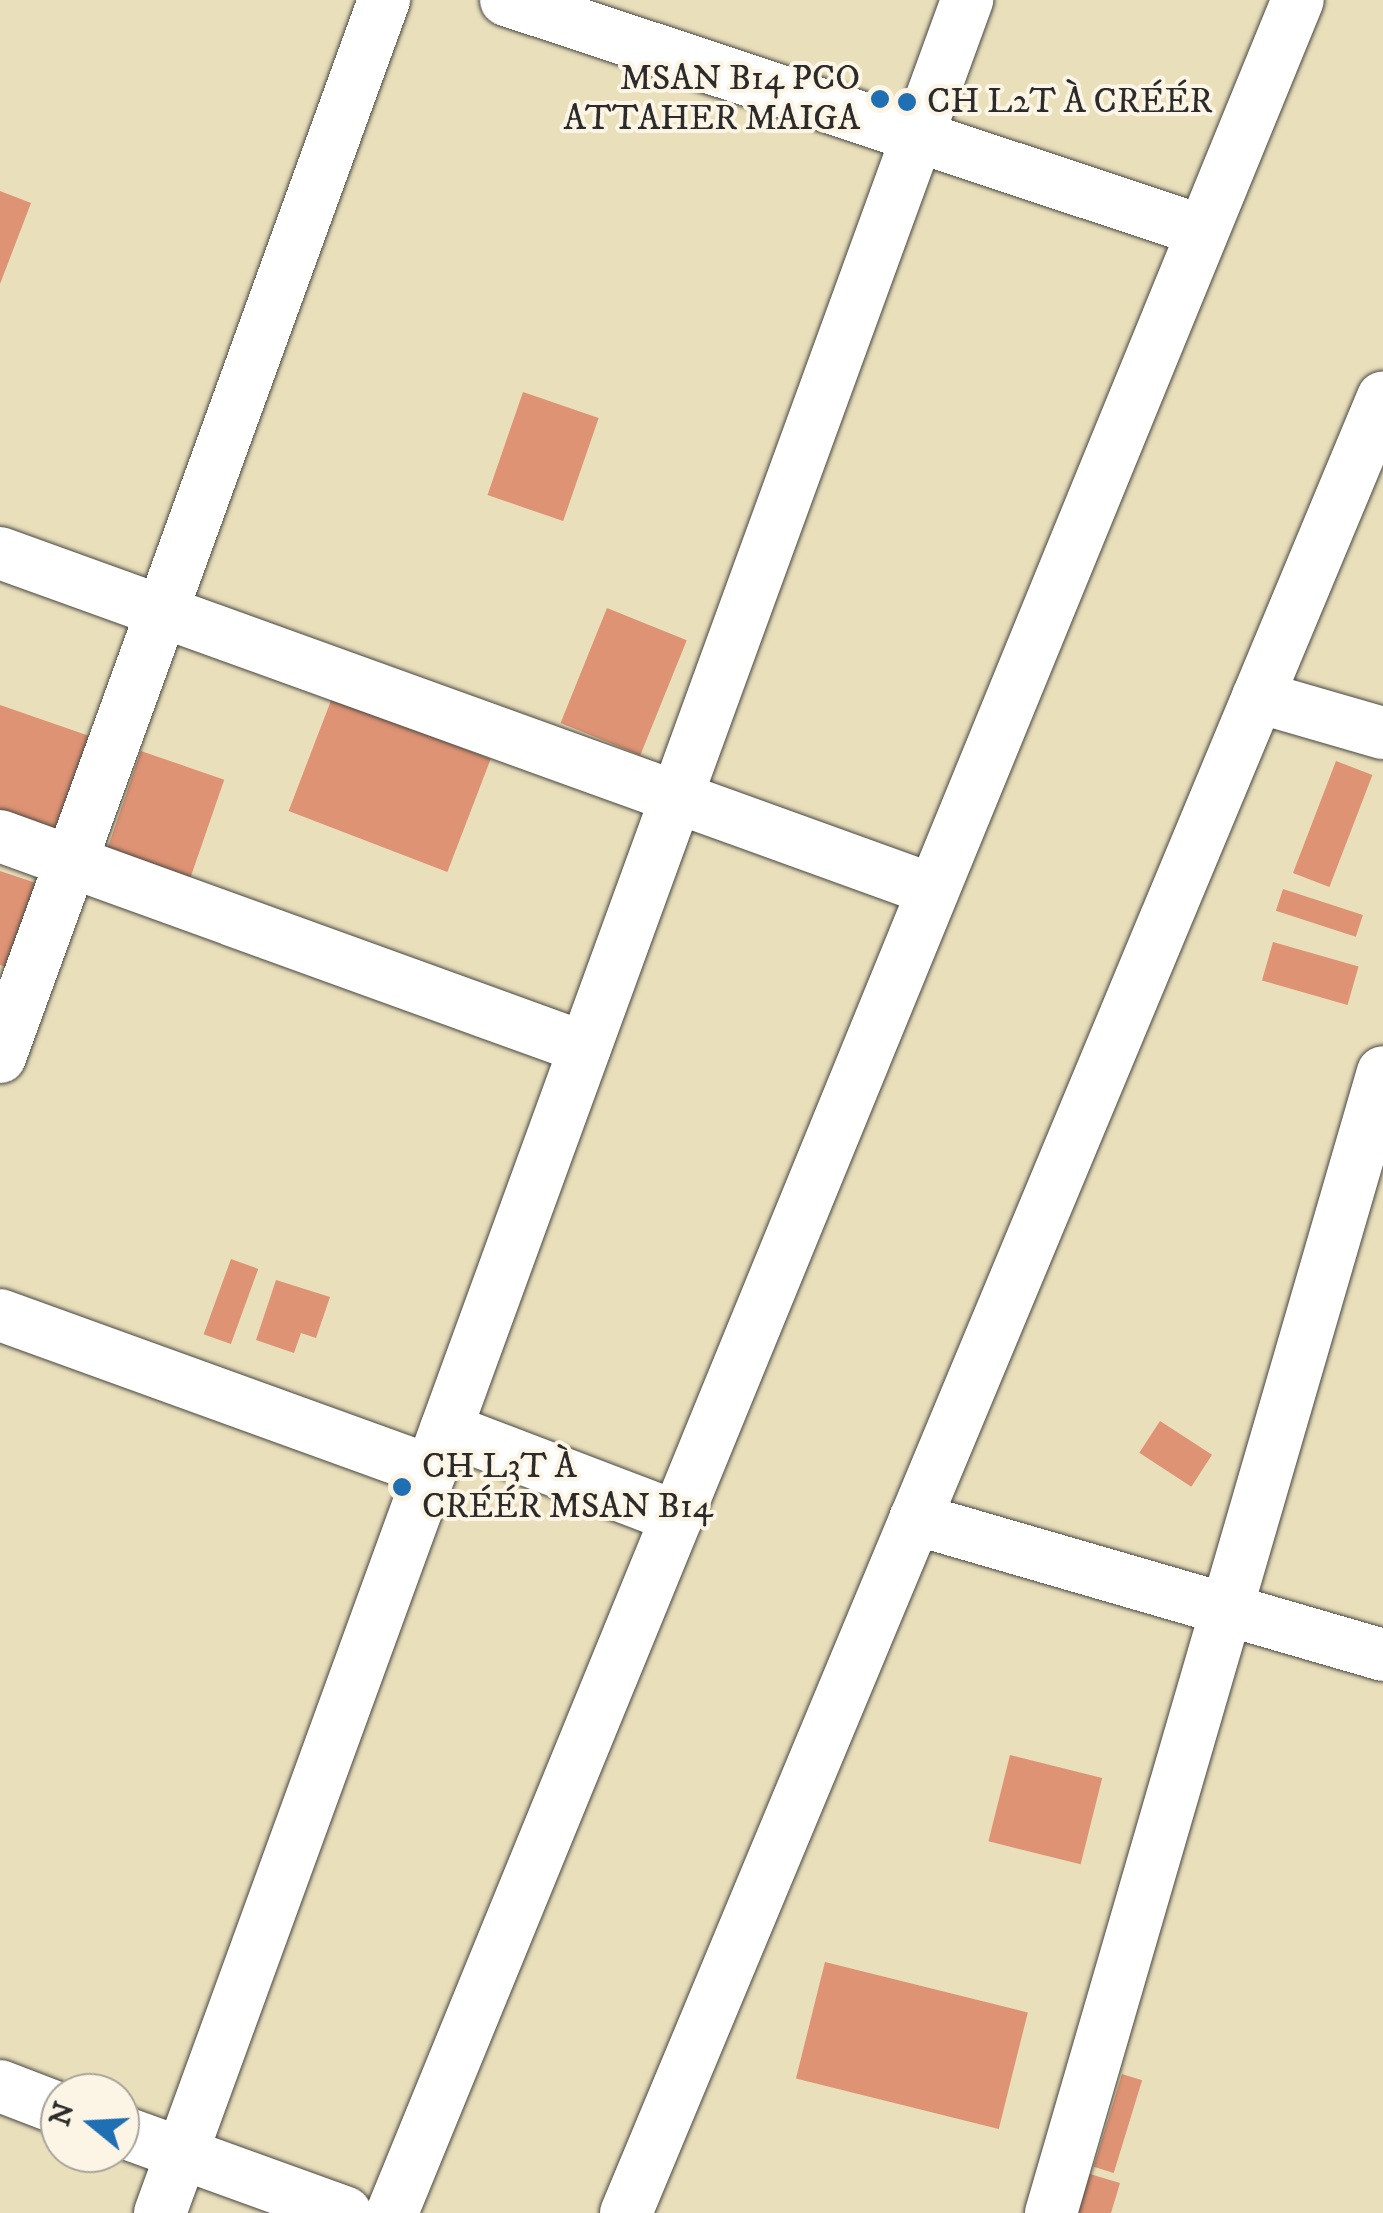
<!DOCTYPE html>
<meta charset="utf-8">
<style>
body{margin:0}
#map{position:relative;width:1383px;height:2213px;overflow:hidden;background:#e9dfbb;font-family:"IM FELL DW Pica",serif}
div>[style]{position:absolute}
.building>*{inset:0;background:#de9374;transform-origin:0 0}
.roads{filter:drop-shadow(0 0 2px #484641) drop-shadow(0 0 2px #484641)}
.minor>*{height:52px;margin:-26px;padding:0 26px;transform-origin:26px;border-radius:26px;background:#fff}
.dots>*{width:28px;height:28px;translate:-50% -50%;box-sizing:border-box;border:5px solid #fcf5e5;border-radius:50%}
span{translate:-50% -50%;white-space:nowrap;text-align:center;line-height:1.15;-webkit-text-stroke:8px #fcf5e5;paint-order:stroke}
.poi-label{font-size:35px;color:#2b2b2b}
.right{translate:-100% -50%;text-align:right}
.left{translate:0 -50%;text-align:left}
.north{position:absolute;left:40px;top:2073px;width:100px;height:100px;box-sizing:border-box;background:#fcf5e5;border:2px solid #a8a49b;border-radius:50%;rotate:288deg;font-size:28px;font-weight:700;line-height:40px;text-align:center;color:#2b2b2b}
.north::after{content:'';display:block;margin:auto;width:35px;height:45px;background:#1f6fb2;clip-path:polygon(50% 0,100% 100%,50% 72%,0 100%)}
</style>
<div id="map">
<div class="building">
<i style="clip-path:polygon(0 191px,31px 203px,0 284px)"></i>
<i style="left:523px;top:392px;width:80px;height:109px;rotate:19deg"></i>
<i style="left:607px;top:608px;width:86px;height:124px;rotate:22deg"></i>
<i style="left:332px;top:698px;width:170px;height:121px;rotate:21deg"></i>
<i style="clip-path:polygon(0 705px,98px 739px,60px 847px,0 826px)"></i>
<i style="left:141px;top:751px;width:88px;height:116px;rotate:19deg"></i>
<i style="left:1336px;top:761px;width:39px;height:120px;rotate:21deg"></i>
<i style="clip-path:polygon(0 871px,45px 886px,15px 970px,0 965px)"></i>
<i style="left:1283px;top:889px;width:84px;height:23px;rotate:18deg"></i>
<i style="left:1273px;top:942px;width:89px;height:40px;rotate:16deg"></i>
<i style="left:231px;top:1259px;width:29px;height:80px;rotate:20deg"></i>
<i style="clip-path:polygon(276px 1280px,330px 1297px,316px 1338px,301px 1333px,294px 1353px,256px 1340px)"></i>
<i style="left:1160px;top:1421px;width:62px;height:38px;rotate:33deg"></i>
<i style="left:1010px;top:1755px;width:95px;height:89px;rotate:14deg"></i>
<i style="left:825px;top:1962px;width:209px;height:120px;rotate:14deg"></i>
<i style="left:1122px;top:2074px;width:21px;height:97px;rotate:17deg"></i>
<i style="clip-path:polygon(1090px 2174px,1120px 2183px,1111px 2213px,1078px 2213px)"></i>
</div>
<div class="roads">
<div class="minor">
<i style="left:506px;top:0;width:734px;rotate:18.34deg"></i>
<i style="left:0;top:553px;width:992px;rotate:19.86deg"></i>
<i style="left:1258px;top:697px;width:130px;rotate:16.1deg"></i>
<i style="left:0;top:836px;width:622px;rotate:19.92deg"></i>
<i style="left:0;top:1057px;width:1125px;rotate:-70.03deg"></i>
<i style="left:0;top:1315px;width:458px;rotate:19.9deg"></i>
<i style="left:446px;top:1429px;width:247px;rotate:20.9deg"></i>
<i style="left:915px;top:1519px;width:487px;rotate:16.2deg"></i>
<i style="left:0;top:2086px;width:64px;rotate:21deg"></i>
<i style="left:120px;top:2131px;width:240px;rotate:19.9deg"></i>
<i style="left:160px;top:2213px;width:2356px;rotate:-69.96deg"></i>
<i style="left:392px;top:2213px;width:2391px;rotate:-67.74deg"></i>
<i style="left:626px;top:2213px;width:1967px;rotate:-67.37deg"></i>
<i style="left:1051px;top:2213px;width:1188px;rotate:-73.78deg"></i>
</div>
</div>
<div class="dots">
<i style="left:880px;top:99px;background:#1f6fb2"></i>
<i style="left:907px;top:102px;background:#1f6fb2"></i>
<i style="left:402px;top:1487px;background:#1f6fb2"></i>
</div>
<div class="poi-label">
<span class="right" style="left:860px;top:99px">MSAN B14 PCO<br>ATTAHER MAIGA</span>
<span class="left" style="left:927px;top:102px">CH L2T À CRÉÉR</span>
<span class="left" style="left:422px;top:1487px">CH L3T À<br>CRÉÉR MSAN B14</span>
</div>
<div class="north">N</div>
</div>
